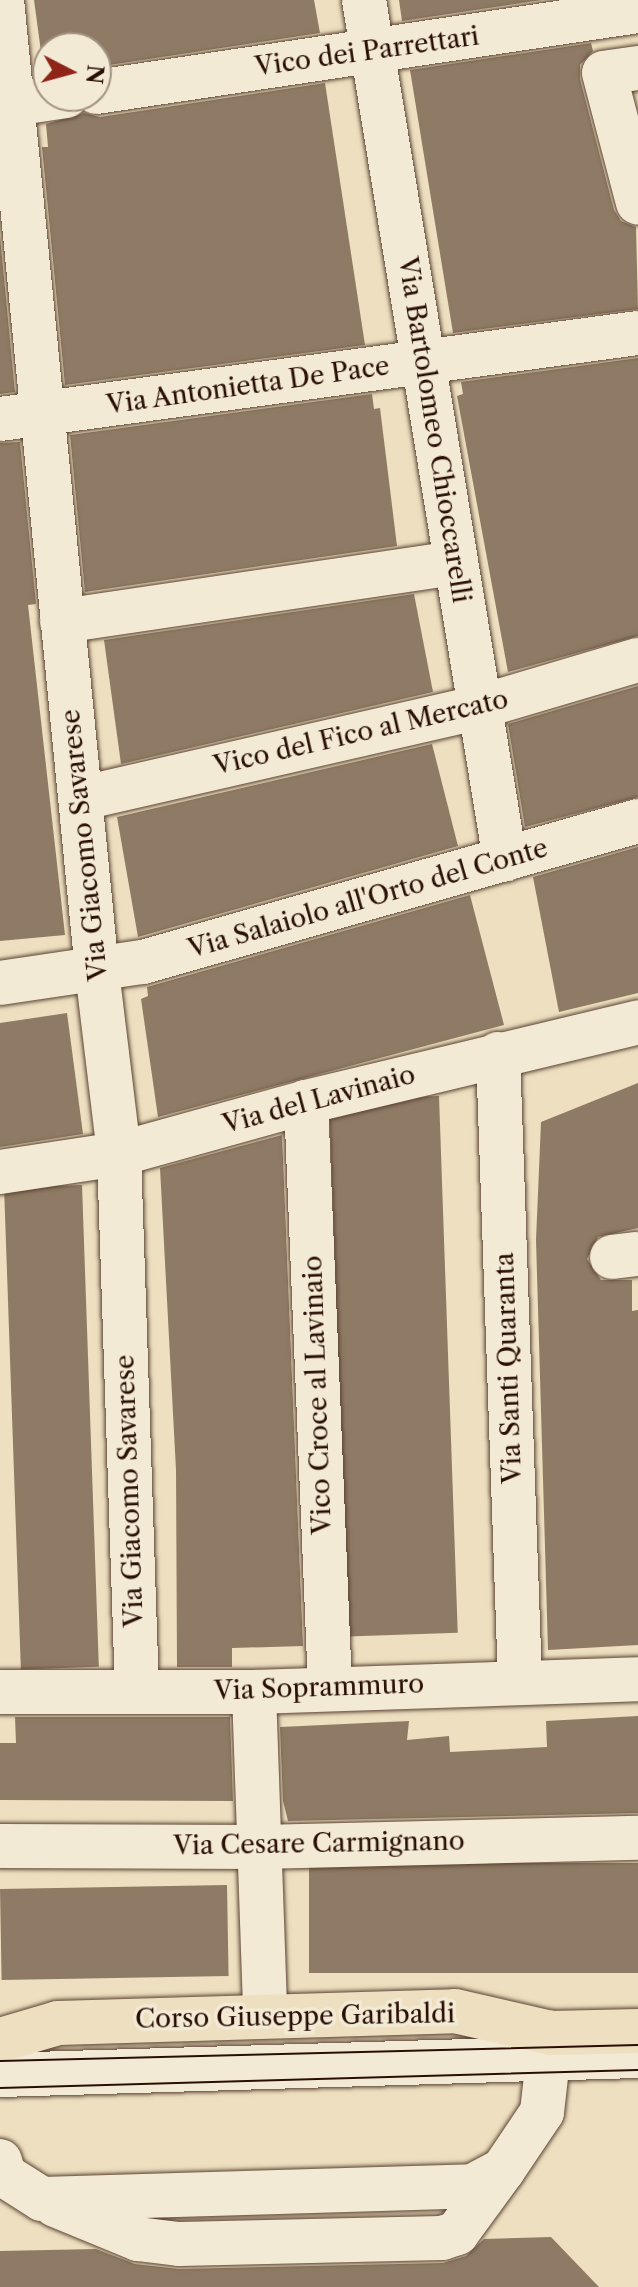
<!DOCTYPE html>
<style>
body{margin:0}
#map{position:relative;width:638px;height:2287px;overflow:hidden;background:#eddfbf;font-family:"Libre Caslon Text",serif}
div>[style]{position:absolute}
.building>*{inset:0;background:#8f7b65;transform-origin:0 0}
.roads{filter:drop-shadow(0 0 2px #5a4233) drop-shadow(0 0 2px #5a4233)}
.minor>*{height:44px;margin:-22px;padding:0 22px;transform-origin:22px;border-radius:22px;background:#f3ead5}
.major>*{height:44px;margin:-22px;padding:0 22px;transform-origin:22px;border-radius:22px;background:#eddfbf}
.tram>*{height:2px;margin:-1px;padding:0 1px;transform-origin:1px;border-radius:1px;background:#290e04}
span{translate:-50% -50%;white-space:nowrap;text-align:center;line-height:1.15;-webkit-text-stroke:7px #f3ead5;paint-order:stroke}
.street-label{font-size:26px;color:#290e04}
.north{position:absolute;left:32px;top:32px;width:80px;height:80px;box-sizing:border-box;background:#f3ead5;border:2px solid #a29281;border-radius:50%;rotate:96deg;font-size:22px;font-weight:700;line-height:32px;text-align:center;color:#290e04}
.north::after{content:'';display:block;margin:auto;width:28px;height:36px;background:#8f2418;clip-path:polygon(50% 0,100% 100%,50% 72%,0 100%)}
</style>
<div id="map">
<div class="building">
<i style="clip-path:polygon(34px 0,314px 0,320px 33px,96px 67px,96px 48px,48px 48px,48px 73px,44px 74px)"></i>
<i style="clip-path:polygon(399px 0,542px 0,402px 21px)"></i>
<i style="clip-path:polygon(591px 43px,593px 51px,580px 65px,580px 79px,614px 210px,621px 221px,636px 227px,638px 309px,453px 333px,410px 70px)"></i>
<i style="clip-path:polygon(325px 83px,365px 345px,65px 385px,42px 147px,48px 147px,46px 124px,84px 113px,100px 117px)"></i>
<i style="clip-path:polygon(0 236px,15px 392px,0 394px)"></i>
<i style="clip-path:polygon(638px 358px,638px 636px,508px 672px,457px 396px,463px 394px,461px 382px)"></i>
<i style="clip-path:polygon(372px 394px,374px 409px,380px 408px,397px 546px,85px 592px,70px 435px)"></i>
<i style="clip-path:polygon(20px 442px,36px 604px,28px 605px,65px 935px,0 941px,0 443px)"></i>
<i style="clip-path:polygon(414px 594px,433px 692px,121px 764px,104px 640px)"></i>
<i style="clip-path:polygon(638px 686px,638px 797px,525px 827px,508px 724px)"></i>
<i style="clip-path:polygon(432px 744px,458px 846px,138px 937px,117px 817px)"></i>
<i style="clip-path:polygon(638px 847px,638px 993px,559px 1012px,533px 877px)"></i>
<i style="clip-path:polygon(470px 895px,504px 1025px,158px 1117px,141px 999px,148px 996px,147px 987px)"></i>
<i style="clip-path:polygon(67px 1013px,83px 1134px,0 1147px,0 1023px)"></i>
<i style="clip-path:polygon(638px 1083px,638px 1228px,598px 1237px,587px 1259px,601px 1280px,632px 1280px,632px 1311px,638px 1310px,638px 1645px,548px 1650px,536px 1240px,541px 1122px)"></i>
<i style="left:439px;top:1096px;width:537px;height:110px;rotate:88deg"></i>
<i style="clip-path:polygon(282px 1135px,303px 1646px,232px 1648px,232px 1667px,177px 1667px,176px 1470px,160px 1168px)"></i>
<i style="left:82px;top:1185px;width:482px;height:78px;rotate:88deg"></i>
<i style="clip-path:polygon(638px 1716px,638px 1813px,288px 1821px,283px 1801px,280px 1727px,409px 1721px,407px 1740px,449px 1736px,450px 1752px,547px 1747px,546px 1721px)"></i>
<i style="clip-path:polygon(15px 1717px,230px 1717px,233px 1801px,0 1800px,0 1743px,16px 1743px)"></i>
<i style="left:638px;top:1863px;width:110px;height:329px;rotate:90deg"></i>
<i style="left:227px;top:1885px;width:91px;height:227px;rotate:89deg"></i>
<i style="clip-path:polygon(551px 2237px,599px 2287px,0 2287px,0 2251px,96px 2249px,135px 2264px,179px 2269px,443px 2263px,466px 2256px,484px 2239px)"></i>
</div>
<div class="roads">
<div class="minor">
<i style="left:2px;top:0;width:976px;rotate:84.41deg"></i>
<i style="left:97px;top:971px;width:184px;rotate:83.1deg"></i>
<i style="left:119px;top:1154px;width:538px;rotate:88.08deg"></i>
<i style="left:364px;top:0;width:871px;rotate:80.69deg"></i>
<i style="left:638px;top:68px;width:34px;rotate:172deg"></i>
<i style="left:604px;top:73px;width:134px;rotate:75.3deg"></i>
<i style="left:96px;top:92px;width:548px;rotate:-8.5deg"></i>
<i style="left:0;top:106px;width:67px;rotate:-8.6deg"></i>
<i style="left:0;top:419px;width:644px;rotate:-7.68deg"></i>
<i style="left:62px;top:621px;width:397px;rotate:-8.4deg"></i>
<i style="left:83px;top:798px;width:406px;rotate:-12.9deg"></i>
<i style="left:479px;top:707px;width:166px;rotate:-16.5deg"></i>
<i style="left:0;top:983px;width:145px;rotate:-8.4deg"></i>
<i style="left:143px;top:962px;width:515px;rotate:-15.9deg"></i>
<i style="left:498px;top:1054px;width:628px;rotate:87.99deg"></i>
<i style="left:306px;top:1102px;width:586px;rotate:87.65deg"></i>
<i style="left:0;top:1172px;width:120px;rotate:-8.6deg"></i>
<i style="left:119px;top:1154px;width:194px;rotate:-15.5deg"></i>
<i style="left:306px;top:1102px;width:342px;rotate:-13.5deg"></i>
<i style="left:612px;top:1257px;width:26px;rotate:-7deg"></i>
<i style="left:0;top:1692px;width:254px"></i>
<i style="left:254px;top:1692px;width:384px;rotate:-1.9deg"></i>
<i style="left:254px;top:1692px;width:322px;rotate:88deg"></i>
<i style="left:0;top:1846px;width:260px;rotate:0.2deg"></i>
<i style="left:260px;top:1847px;width:378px;rotate:-1.4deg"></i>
<i style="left:0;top:2075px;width:638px;rotate:-1.71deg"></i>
<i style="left:0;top:2161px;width:15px;rotate:74deg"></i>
<i style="left:4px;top:2175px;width:45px;rotate:32.3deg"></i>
<i style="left:42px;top:2199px;width:431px;rotate:-1.7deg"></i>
<i style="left:473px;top:2186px;width:34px;rotate:-28deg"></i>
<i style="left:503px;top:2170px;width:70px;rotate:-56.1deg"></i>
<i style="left:542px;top:2112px;width:80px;rotate:-83.5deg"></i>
<i style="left:55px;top:2205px;width:90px;rotate:22.3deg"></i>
<i style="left:138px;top:2239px;width:41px;rotate:7deg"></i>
<i style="left:179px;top:2244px;width:263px;rotate:-1.3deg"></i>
<i style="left:442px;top:2238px;width:16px;rotate:-18deg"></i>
<i style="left:457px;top:2233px;width:78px;rotate:-53.9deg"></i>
</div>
<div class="major">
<i style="left:0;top:2040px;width:60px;rotate:-16.3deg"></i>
<i style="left:58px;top:2023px;width:397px;rotate:-1.7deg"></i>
<i style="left:455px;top:2011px;width:98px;rotate:12.9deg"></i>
<i style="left:551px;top:2033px;width:87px;rotate:-1.3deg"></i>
</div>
</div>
<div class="tram">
<i style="left:0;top:2061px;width:638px;rotate:-1.44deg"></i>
<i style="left:0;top:2088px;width:638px;rotate:-1.62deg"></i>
</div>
<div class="street-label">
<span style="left:367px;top:52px;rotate:-8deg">Vico dei Parrettari</span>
<span style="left:248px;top:386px;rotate:-8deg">Via Antonietta De Pace</span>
<span style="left:434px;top:430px;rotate:81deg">Via Bartolomeo Chioccarelli</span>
<span style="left:361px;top:733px;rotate:-13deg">Vico del Fico al Mercato</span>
<span style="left:85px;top:845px;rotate:-96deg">Via Giacomo Savarese</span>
<span style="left:368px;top:899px;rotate:-16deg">Via Salaiolo all'Orto del Conte</span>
<span style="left:319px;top:1100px;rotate:-15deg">Via del Lavinaio</span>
<span style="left:509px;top:1368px;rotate:-92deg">Via Santi Quaranta</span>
<span style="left:318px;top:1395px;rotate:-92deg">Vico Croce al Lavinaio</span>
<span style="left:130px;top:1491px;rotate:-92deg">Via Giacomo Savarese</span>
<span style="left:319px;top:1688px;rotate:-2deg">Via Soprammuro</span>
<span style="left:319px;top:1844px;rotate:-1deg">Via Cesare Carmignano</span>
<span style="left:295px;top:2017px;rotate:-1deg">Corso Giuseppe Garibaldi</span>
</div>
<div class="north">N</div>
</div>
